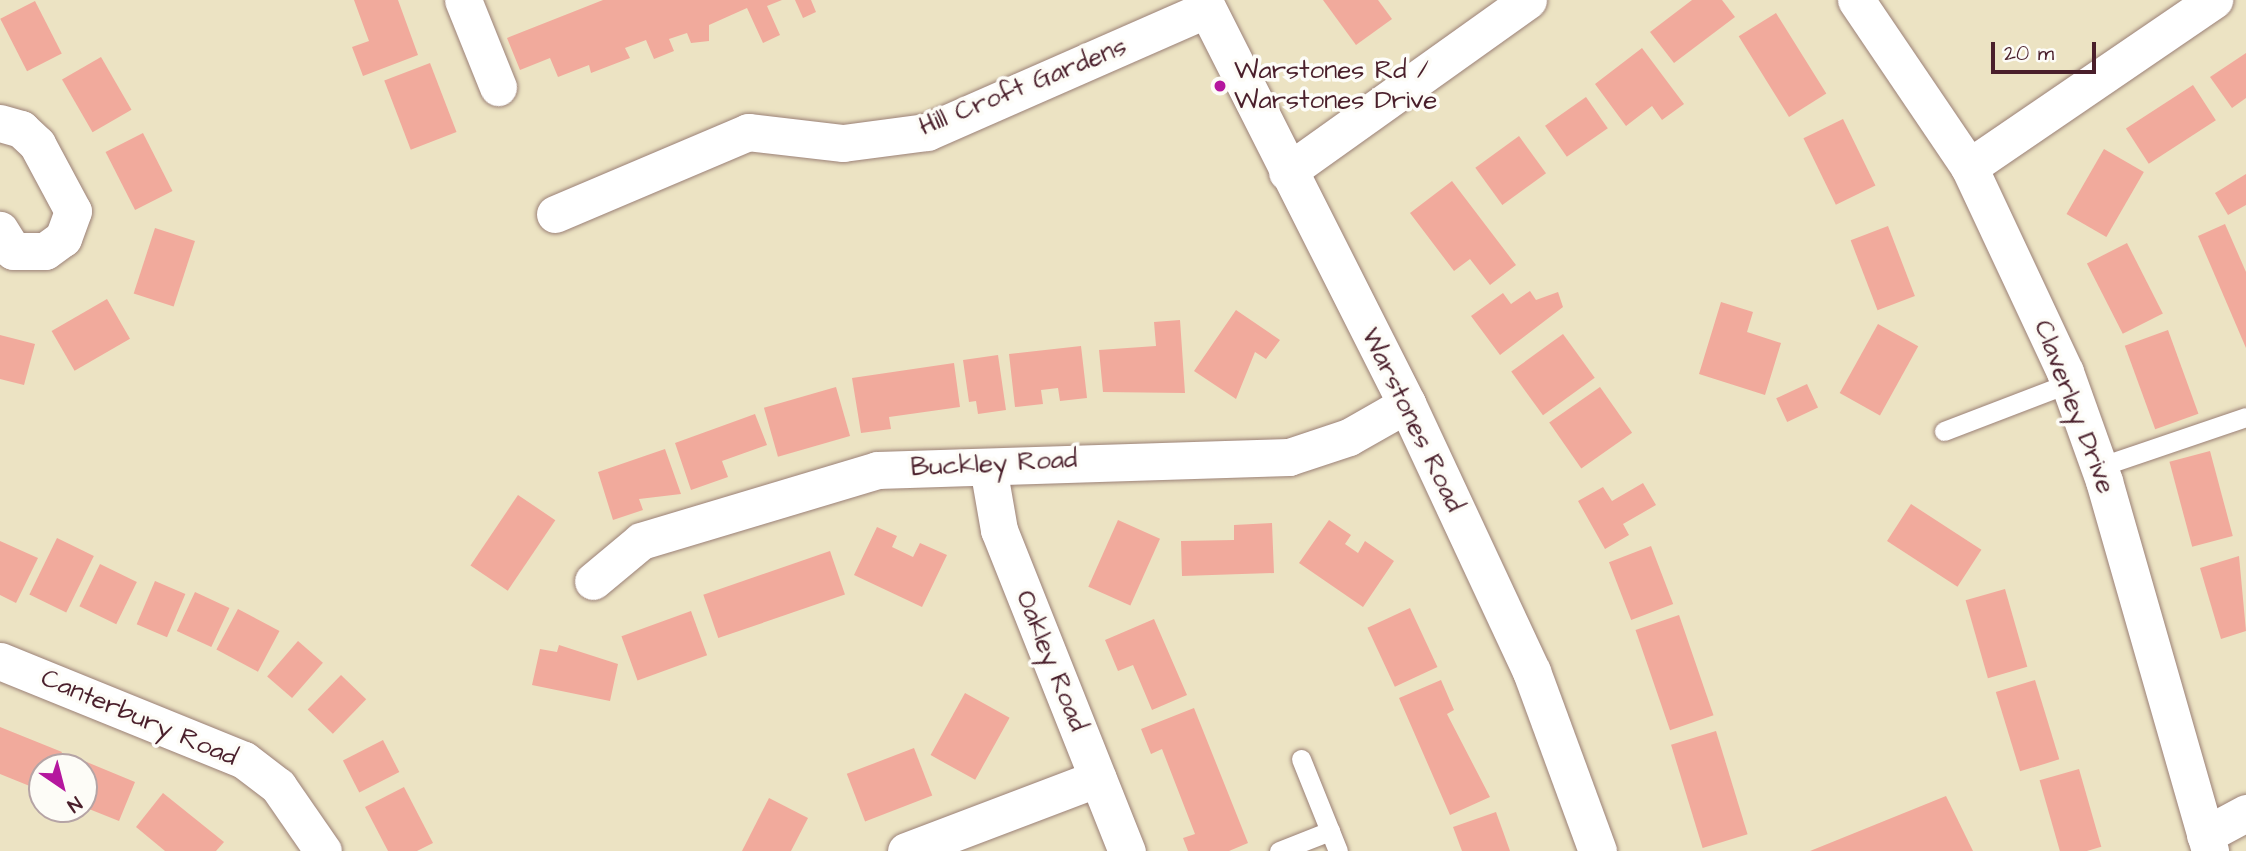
<!DOCTYPE html>
<style>
body{margin:0}
#map{position:relative;width:2246px;height:851px;overflow:hidden;background:#ece3c3;font-family:"Architects Daughter",sans-serif}
div>[style]{position:absolute}
.building>*{inset:0;background:#f1aa9c;transform-origin:0 0}
.roads{filter:drop-shadow(0 0 2px #9b8177) drop-shadow(0 0 2px #9b8177)}
.service>*{height:19px;margin:-9.5px;padding:0 9.5px;transform-origin:9.5px;border-radius:9.5px;background:#fff}
.minor>*{height:37px;margin:-18.5px;padding:0 18.5px;transform-origin:18.5px;border-radius:18.5px;background:#fff}
.tertiary>*{height:38px;margin:-19px;padding:0 19px;transform-origin:19px;border-radius:19px;background:#fff}
.dots>*{width:19px;height:19px;translate:-50% -50%;box-sizing:border-box;border:4px solid #fdfcf7;border-radius:50%}
span{translate:-50% -50%;white-space:nowrap;text-align:center;line-height:1.15;-webkit-text-stroke:7px #fdfcf7;paint-order:stroke}
.poi-label{font-size:26px;color:#4a1f2b}
.left{translate:0 -50%;text-align:left}
.street-label{font-size:26px;color:#4a1f2b}
.north{position:absolute;left:28px;top:753px;width:70px;height:70px;box-sizing:border-box;background:#fdfcf7;border:2px solid #b5a4a5;border-radius:50%;rotate:145deg;font-size:19px;font-weight:700;line-height:28px;text-align:center;color:#4a1f2b}
.north::after{content:'';display:block;margin:auto;width:24px;height:32px;background:#b5179e;clip-path:polygon(50% 0,100% 100%,50% 72%,0 100%)}
.scale{position:absolute;left:1991px;top:42px;width:105px;height:32px;box-sizing:border-box;border:4px solid #4a1f2b;border-top:0;padding-left:9px;font-size:21px;line-height:24px;white-space:nowrap;color:#4a1f2b;-webkit-text-stroke:5px #fdfcf7;paint-order:stroke}
</style>
<div id="map">
<div class="building">
<i style="clip-path:polygon(354px 0,398px 0,418px 55px,363px 76px,352px 47px,369px 41px)"></i>
<i style="clip-path:polygon(603px 0,782px 0,767px 6px,780px 35px,763px 43px,747px 8px,709px 25px,709px 41px,691px 43px,687px 33px,669px 39px,674px 51px,654px 59px,646px 40px,625px 48px,630px 58px,591px 73px,589px 65px,558px 77px,550px 58px,520px 70px,507px 38px)"></i>
<i style="clip-path:polygon(795px 0,811px 0,816px 12px,803px 18px)"></i>
<i style="clip-path:polygon(1323px 0,1378px 0,1392px 19px,1356px 45px)"></i>
<i style="clip-path:polygon(1692px 0,1722px 0,1735px 17px,1674px 63px,1650px 32px)"></i>
<i style="left:35px;top:1px;width:59px;height:39px;rotate:63deg"></i>
<i style="left:1776px;top:13px;width:95px;height:44px;rotate:58deg"></i>
<i style="clip-path:polygon(1642px 48px,1684px 104px,1662px 120px,1652px 106px,1626px 126px,1595px 84px)"></i>
<i style="clip-path:polygon(2246px 53px,2246px 98px,2232px 108px,2210px 77px)"></i>
<i style="left:101px;top:57px;width:61px;height:45px;rotate:60deg"></i>
<i style="left:430px;top:63px;width:74px;height:49px;rotate:69deg"></i>
<i style="left:2193px;top:85px;width:42px;height:80px;rotate:57deg"></i>
<i style="left:1586px;top:97px;width:38px;height:50px;rotate:55deg"></i>
<i style="left:1843px;top:119px;width:74px;height:44px;rotate:64deg"></i>
<i style="left:143px;top:133px;width:65px;height:42px;rotate:63deg"></i>
<i style="left:1519px;top:136px;width:46px;height:54px;rotate:54deg"></i>
<i style="left:2104px;top:149px;width:46px;height:75px;rotate:30deg"></i>
<i style="clip-path:polygon(2246px 174px,2246px 205px,2228px 215px,2215px 193px)"></i>
<i style="clip-path:polygon(1452px 181px,1516px 265px,1490px 285px,1470px 259px,1454px 271px,1410px 213px)"></i>
<i style="clip-path:polygon(2225px 224px,2246px 272px,2246px 348px,2198px 236px)"></i>
<i style="left:1888px;top:226px;width:75px;height:40px;rotate:69deg"></i>
<i style="left:155px;top:228px;width:42px;height:69px;rotate:18deg"></i>
<i style="left:2127px;top:243px;width:79px;height:45px;rotate:63deg"></i>
<i style="clip-path:polygon(1530px 291px,1536px 300px,1558px 292px,1563px 307px,1500px 355px,1471px 316px,1503px 293px,1511px 304px)"></i>
<i style="left:107px;top:299px;width:46px;height:64px;rotate:60deg"></i>
<i style="clip-path:polygon(1721px 302px,1753px 312px,1747px 332px,1781px 343px,1765px 395px,1699px 374px)"></i>
<i style="clip-path:polygon(1236px 310px,1280px 340px,1266px 359px,1255px 352px,1236px 399px,1194px 371px)"></i>
<i style="clip-path:polygon(1180px 320px,1185px 393px,1103px 392px,1099px 350px,1156px 346px,1154px 322px)"></i>
<i style="left:1878px;top:324px;width:46px;height:79px;rotate:29deg"></i>
<i style="left:2168px;top:330px;width:89px;height:46px;rotate:70deg"></i>
<i style="left:1563px;top:334px;width:54px;height:64px;rotate:54deg"></i>
<i style="clip-path:polygon(0 335px,35px 344px,24px 385px,0 379px)"></i>
<i style="clip-path:polygon(1081px 346px,1087px 398px,1060px 401px,1058px 388px,1041px 390px,1043px 404px,1015px 407px,1009px 354px)"></i>
<i style="clip-path:polygon(998px 355px,1006px 410px,978px 414px,976px 401px,969px 402px,963px 360px)"></i>
<i style="clip-path:polygon(954px 363px,960px 407px,889px 417px,891px 429px,861px 433px,852px 378px)"></i>
<i style="left:1807px;top:384px;width:26px;height:34px;rotate:65deg"></i>
<i style="left:836px;top:387px;width:51px;height:75px;rotate:74deg"></i>
<i style="left:1600px;top:387px;width:56px;height:62px;rotate:55deg"></i>
<i style="clip-path:polygon(755px 414px,767px 445px,722px 461px,728px 477px,691px 490px,675px 443px)"></i>
<i style="clip-path:polygon(665px 449px,681px 494px,639px 499px,643px 510px,613px 520px,598px 472px)"></i>
<i style="left:2210px;top:451px;width:88px;height:42px;rotate:75deg"></i>
<i style="clip-path:polygon(1643px 483px,1656px 505px,1623px 524px,1629px 535px,1605px 549px,1578px 501px,1603px 487px,1612px 501px)"></i>
<i style="left:518px;top:495px;width:45px;height:85px;rotate:34deg"></i>
<i style="left:1911px;top:504px;width:84px;height:44px;rotate:33deg"></i>
<i style="left:1118px;top:520px;width:46px;height:73px;rotate:24deg"></i>
<i style="clip-path:polygon(1329px 520px,1351px 535px,1345px 544px,1358px 553px,1365px 541px,1394px 561px,1363px 607px,1299px 563px)"></i>
<i style="clip-path:polygon(1272px 523px,1274px 573px,1182px 576px,1181px 541px,1234px 540px,1234px 525px)"></i>
<i style="clip-path:polygon(877px 527px,897px 536px,892px 547px,913px 557px,920px 543px,947px 555px,922px 607px,854px 575px)"></i>
<i style="left:57px;top:538px;width:41px;height:63px;rotate:26deg"></i>
<i style="clip-path:polygon(0 541px,38px 558px,16px 603px,0 595px)"></i>
<i style="left:1651px;top:546px;width:62px;height:45px;rotate:69deg"></i>
<i style="left:830px;top:551px;width:46px;height:134px;rotate:71deg"></i>
<i style="clip-path:polygon(2239px 556px,2246px 631px,2221px 639px,2200px 568px)"></i>
<i style="left:100px;top:564px;width:41px;height:47px;rotate:26deg"></i>
<i style="left:155px;top:581px;width:33px;height:47px;rotate:23deg"></i>
<i style="left:2005px;top:589px;width:81px;height:41px;rotate:74deg"></i>
<i style="left:195px;top:592px;width:38px;height:43px;rotate:25deg"></i>
<i style="left:1410px;top:608px;width:65px;height:47px;rotate:65deg"></i>
<i style="left:238px;top:609px;width:47px;height:46px;rotate:28deg"></i>
<i style="left:691px;top:611px;width:47px;height:74px;rotate:70deg"></i>
<i style="left:1679px;top:615px;width:106px;height:46px;rotate:71deg"></i>
<i style="clip-path:polygon(1154px 619px,1187px 695px,1152px 710px,1133px 665px,1118px 671px,1105px 640px)"></i>
<i style="left:298px;top:641px;width:33px;height:47px;rotate:41deg"></i>
<i style="clip-path:polygon(559px 645px,618px 664px,610px 701px,532px 685px,540px 649px,557px 652px)"></i>
<i style="left:341px;top:675px;width:35px;height:48px;rotate:44deg"></i>
<i style="clip-path:polygon(1441px 680px,1454px 710px,1447px 714px,1490px 797px,1450px 815px,1399px 698px)"></i>
<i style="left:2035px;top:680px;width:83px;height:41px;rotate:73deg"></i>
<i style="left:965px;top:693px;width:51px;height:71px;rotate:29deg"></i>
<i style="clip-path:polygon(1194px 708px,1248px 843px,1229px 851px,1188px 851px,1183px 838px,1195px 834px,1162px 749px,1151px 754px,1141px 729px)"></i>
<i style="clip-path:polygon(0 727px,62px 752px,56px 767px,42px 767px,42px 791px,0 774px)"></i>
<i style="left:1716px;top:731px;width:108px;height:47px;rotate:73deg"></i>
<i style="left:383px;top:740px;width:36px;height:45px;rotate:63deg"></i>
<i style="left:914px;top:748px;width:51px;height:72px;rotate:69deg"></i>
<i style="clip-path:polygon(77px 758px,135px 782px,119px 821px,84px 807px,84px 767px,73px 767px)"></i>
<i style="left:2079px;top:769px;width:81px;height:41px;rotate:74deg"></i>
<i style="clip-path:polygon(404px 787px,433px 843px,417px 851px,388px 851px,365px 807px)"></i>
<i style="clip-path:polygon(163px 793px,224px 842px,216px 851px,165px 851px,136px 827px)"></i>
<i style="clip-path:polygon(1946px 796px,1973px 851px,1810px 851px)"></i>
<i style="clip-path:polygon(769px 798px,808px 818px,791px 851px,742px 851px)"></i>
<i style="clip-path:polygon(1496px 812px,1510px 851px,1462px 851px,1453px 827px)"></i>
</div>
<div class="roads">
<div class="service">
<i style="left:1944px;top:431px;width:134px;rotate:-21deg"></i>
<i style="left:2099px;top:467px;width:155px;rotate:-18.8deg"></i>
<i style="left:1301px;top:759px;width:99px;rotate:68.1deg"></i>
<i style="left:1279px;top:851px;width:55px;rotate:-21.4deg"></i>
</div>
<div class="minor">
<i style="left:463px;top:0;width:94px;rotate:68.1deg"></i>
<i style="left:1856px;top:0;width:202px;rotate:55.9deg"></i>
<i style="left:1969px;top:167px;width:226px;rotate:64.9deg"></i>
<i style="left:2065px;top:372px;width:116px;rotate:70.3deg"></i>
<i style="left:2104px;top:481px;width:385px;rotate:74deg"></i>
<i style="left:0;top:123px;width:22px;rotate:16deg"></i>
<i style="left:21px;top:129px;width:22px;rotate:43deg"></i>
<i style="left:37px;top:144px;width:76px;rotate:61.8deg"></i>
<i style="left:73px;top:211px;width:29px;rotate:110deg"></i>
<i style="left:63px;top:238px;width:22px;rotate:144deg"></i>
<i style="left:45px;top:251px;width:32px;rotate:180deg"></i>
<i style="left:13px;top:251px;width:25px;rotate:-122deg"></i>
<i style="left:1969px;top:167px;width:297px;rotate:-34.3deg"></i>
<i style="left:1287px;top:172px;width:296px;rotate:-35.5deg"></i>
<i style="left:555px;top:214px;width:210px;rotate:-23deg"></i>
<i style="left:748px;top:132px;width:96px;rotate:6.6deg"></i>
<i style="left:843px;top:143px;width:85px;rotate:-7.5deg"></i>
<i style="left:927px;top:132px;width:306px;rotate:-23.7deg"></i>
<i style="left:988px;top:467px;width:64px;rotate:80.1deg"></i>
<i style="left:999px;top:530px;width:346px;rotate:68.3deg"></i>
<i style="left:593px;top:581px;width:62px;rotate:-39.8deg"></i>
<i style="left:641px;top:541px;width:246px;rotate:-16.7deg"></i>
<i style="left:877px;top:470px;width:412px;rotate:-1.8deg"></i>
<i style="left:1289px;top:457px;width:63px;rotate:-18.4deg"></i>
<i style="left:1349px;top:437px;width:67px;rotate:-29.6deg"></i>
<i style="left:0;top:661px;width:263px;rotate:22.1deg"></i>
<i style="left:244px;top:760px;width:43px;rotate:37.4deg"></i>
<i style="left:278px;top:786px;width:79px;rotate:55.3deg"></i>
<i style="left:2205px;top:835px;width:47px;rotate:-28.2deg"></i>
<i style="left:906px;top:851px;width:205px;rotate:-20.8deg"></i>
</div>
<div class="tertiary">
<i style="left:1203px;top:0;width:453px;rotate:63.2deg"></i>
<i style="left:1407px;top:404px;width:296px;rotate:65deg"></i>
<i style="left:1532px;top:672px;width:191px;rotate:69.8deg"></i>
</div>
</div>
<div class="dots">
<i style="left:1220px;top:86px;background:#b5179e"></i>
</div>
<div class="poi-label">
<span class="left" style="left:1234px;top:86px">Warstones Rd /<br>Warstones Drive</span>
</div>
<div class="street-label">
<span style="left:1023px;top:87px;rotate:-22deg">Hill Croft Gardens</span>
<span style="left:2074px;top:407px;rotate:69deg">Claverley Drive</span>
<span style="left:1412px;top:420px;rotate:64deg">Warstones Road</span>
<span style="left:994px;top:464px;rotate:-3deg">Buckley Road</span>
<span style="left:1051px;top:661px;rotate:68deg">Oakley Road</span>
<span style="left:139px;top:718px;rotate:23deg">Canterbury Road</span>
</div>
<div class="north">N</div>
<div class="scale">20 m</div>
</div>
